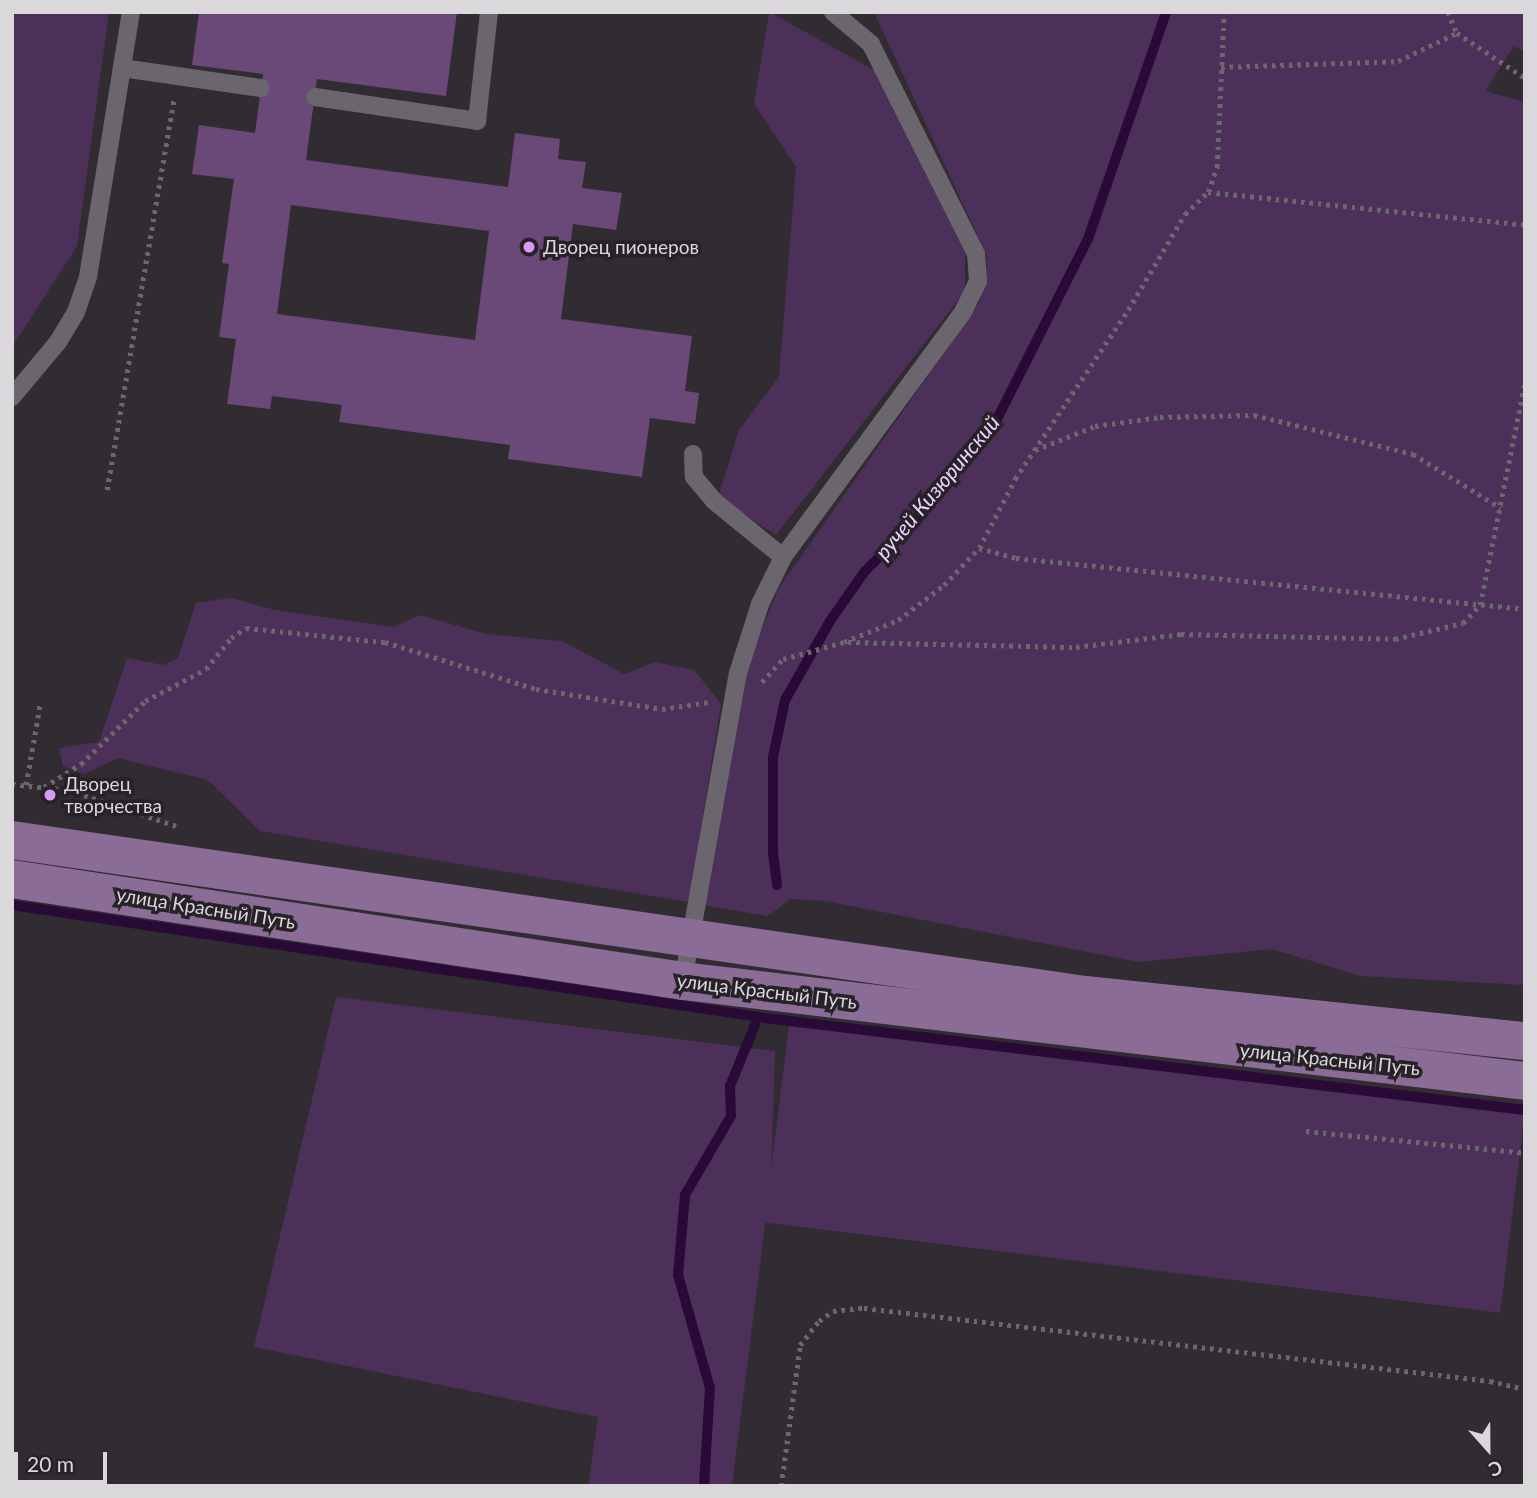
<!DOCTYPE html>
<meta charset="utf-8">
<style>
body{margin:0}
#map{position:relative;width:1537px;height:1498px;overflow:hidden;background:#302c32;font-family:Lato,sans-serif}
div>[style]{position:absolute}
.green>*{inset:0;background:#4d305a;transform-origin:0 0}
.stream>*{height:10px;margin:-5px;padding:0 5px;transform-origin:5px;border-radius:5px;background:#290a36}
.building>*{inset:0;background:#6a4979}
.path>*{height:4.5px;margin-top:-2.25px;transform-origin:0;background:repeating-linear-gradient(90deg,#6b676c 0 3.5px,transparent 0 8.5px)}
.lane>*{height:18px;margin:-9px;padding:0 9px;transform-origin:9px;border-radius:9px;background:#6b666d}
.primary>*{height:38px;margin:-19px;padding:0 19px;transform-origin:19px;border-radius:19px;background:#8a6c97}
.dots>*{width:19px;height:19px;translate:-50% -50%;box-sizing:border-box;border:4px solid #262228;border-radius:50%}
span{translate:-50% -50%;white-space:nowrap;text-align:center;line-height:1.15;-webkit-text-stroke:7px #262228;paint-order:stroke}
.poi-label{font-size:19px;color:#dbd8dc}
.left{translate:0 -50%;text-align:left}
.street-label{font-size:19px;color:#dbd8dc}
.water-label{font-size:21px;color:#f0d1ff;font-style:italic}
.frame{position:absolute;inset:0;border:14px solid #dbd8dc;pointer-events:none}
.north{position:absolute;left:1453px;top:1414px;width:70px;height:70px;-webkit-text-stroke:5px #262228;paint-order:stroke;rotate:159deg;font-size:19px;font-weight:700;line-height:28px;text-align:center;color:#dbd8dc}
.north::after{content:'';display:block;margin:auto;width:24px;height:32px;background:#dbd8dc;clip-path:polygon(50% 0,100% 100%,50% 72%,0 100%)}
.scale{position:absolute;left:14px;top:1452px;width:93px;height:32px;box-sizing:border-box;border:4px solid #dbd8dc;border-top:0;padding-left:9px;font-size:21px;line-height:24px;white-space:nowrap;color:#dbd8dc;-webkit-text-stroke:5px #262228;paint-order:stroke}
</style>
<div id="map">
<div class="green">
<i style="clip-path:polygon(12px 12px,109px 12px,77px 246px,12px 347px)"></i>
<i style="clip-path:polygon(769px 12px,876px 71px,965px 253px,965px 291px,776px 535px,718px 498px,739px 430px,779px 377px,796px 167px,754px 104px)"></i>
<i style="clip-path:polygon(874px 12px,1525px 12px,1525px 52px,1514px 46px,1485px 91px,1525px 102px,1525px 985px,1361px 976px,1272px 949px,1139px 962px,826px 901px,790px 899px,768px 916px,702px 905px,740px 681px,779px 588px,979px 303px,986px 282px,987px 256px)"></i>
<i style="clip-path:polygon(231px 598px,275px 610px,393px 627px,420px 615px,486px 634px,562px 641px,624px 674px,655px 662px,694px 670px,721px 704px,689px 902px,260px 831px,208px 780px,118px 758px,84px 774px,63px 766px,59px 748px,99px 742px,127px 658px,163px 665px,178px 658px,196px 603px)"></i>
<i style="clip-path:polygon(336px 997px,775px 1051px,771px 1178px,732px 1486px,588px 1486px,598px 1417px,254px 1347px)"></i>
<i style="left:789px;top:1025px;width:741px;height:199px;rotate:7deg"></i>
</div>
<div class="stream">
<i style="left:777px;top:885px;width:35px;rotate:-97deg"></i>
<i style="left:773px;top:850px;width:93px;rotate:-90deg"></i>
<i style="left:773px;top:757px;width:58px;rotate:-78.1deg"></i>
<i style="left:785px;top:700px;width:91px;rotate:-60.3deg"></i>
<i style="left:830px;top:621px;width:61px;rotate:-55deg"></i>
<i style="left:865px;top:571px;width:63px;rotate:-44.4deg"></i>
<i style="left:910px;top:527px;width:132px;rotate:-50.5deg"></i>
<i style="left:994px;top:425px;width:208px;rotate:-63.2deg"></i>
<i style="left:1088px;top:239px;width:240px;rotate:-71deg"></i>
<i style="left:12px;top:905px;width:761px;rotate:8.53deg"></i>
<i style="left:765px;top:1018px;width:766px;rotate:6.9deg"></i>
<i style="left:704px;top:1486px;width:98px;rotate:-86.5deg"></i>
<i style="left:710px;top:1388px;width:117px;rotate:-105.8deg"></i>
<i style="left:678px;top:1275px;width:80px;rotate:-85deg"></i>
<i style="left:685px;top:1195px;width:91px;rotate:-59.8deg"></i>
<i style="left:731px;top:1116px;width:30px;rotate:-92deg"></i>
<i style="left:730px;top:1086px;width:66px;rotate:-67.7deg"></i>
</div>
<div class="building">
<i style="clip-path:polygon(evenodd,199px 12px,457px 12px,446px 96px,317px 79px,306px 160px,508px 187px,515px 133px,560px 139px,558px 159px,586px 162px,582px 188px,622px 193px,616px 230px,573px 224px,561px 319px,692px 336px,685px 391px,699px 393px,695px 424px,650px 418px,642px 477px,508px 459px,510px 445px,339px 422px,342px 405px,272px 396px,270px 409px,227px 404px,236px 339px,219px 337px,229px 264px,222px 263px,234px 179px,192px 174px,199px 125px,255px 133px,263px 74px,192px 65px,199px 12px,291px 205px,489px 231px,475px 340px,277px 314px,291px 205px)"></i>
</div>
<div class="path">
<i style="left:1448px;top:12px;width:23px;rotate:67deg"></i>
<i style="left:1221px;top:67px;width:177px;rotate:-1.9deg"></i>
<i style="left:1398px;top:61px;width:65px;rotate:-25.4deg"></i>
<i style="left:1457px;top:33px;width:82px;rotate:33.5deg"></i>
<i style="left:1208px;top:192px;width:319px;rotate:5.9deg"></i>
<i style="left:1035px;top:450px;width:65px;rotate:-21.8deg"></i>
<i style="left:1095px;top:426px;width:66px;rotate:-7.9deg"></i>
<i style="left:1160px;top:417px;width:94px;rotate:-1.2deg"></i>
<i style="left:1254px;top:415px;width:164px;rotate:13.8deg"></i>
<i style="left:1413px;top:454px;width:103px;rotate:31.5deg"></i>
<i style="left:107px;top:490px;width:398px;rotate:-80.3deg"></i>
<i style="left:979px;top:548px;width:38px;rotate:15deg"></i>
<i style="left:1016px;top:558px;width:512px;rotate:5.72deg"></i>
<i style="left:848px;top:642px;width:228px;rotate:1.3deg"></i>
<i style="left:1076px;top:647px;width:106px;rotate:-7.1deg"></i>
<i style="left:1181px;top:634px;width:214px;rotate:1.3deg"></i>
<i style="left:1395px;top:639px;width:70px;rotate:-13.2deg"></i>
<i style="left:1463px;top:623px;width:25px;rotate:-47deg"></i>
<i style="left:1480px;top:605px;width:228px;rotate:-78.6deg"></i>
<i style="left:762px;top:682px;width:31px;rotate:-48deg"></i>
<i style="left:783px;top:659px;width:63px;rotate:-15.6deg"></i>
<i style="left:844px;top:642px;width:58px;rotate:-22.2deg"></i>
<i style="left:898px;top:620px;width:58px;rotate:-37.3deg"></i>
<i style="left:944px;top:585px;width:51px;rotate:-46.6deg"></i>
<i style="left:979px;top:548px;width:78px;rotate:-62.4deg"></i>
<i style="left:1015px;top:479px;width:203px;rotate:-56.2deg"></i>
<i style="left:1128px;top:310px;width:112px;rotate:-59.3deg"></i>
<i style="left:1185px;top:214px;width:32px;rotate:-44deg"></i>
<i style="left:1208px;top:192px;width:27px;rotate:-70deg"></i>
<i style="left:1217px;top:167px;width:155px;rotate:-87.4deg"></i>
<i style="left:12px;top:784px;width:56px;rotate:6.1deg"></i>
<i style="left:68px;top:790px;width:114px;rotate:18.4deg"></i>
<i style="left:26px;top:785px;width:82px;rotate:-80.2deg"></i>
<i style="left:44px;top:787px;width:44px;rotate:-31.9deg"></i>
<i style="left:81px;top:764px;width:90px;rotate:-44.5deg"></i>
<i style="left:145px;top:701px;width:69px;rotate:-27.7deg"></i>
<i style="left:206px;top:669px;width:40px;rotate:-51deg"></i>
<i style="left:231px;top:638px;width:18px;rotate:-34deg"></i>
<i style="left:246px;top:628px;width:140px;rotate:5.8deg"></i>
<i style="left:385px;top:642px;width:158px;rotate:17.3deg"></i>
<i style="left:536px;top:689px;width:128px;rotate:9deg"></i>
<i style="left:662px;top:709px;width:48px;rotate:-8.5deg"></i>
<i style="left:1306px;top:1131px;width:220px;rotate:5.7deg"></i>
<i style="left:781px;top:1486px;width:142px;rotate:-82.3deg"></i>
<i style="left:800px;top:1345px;width:31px;rotate:-52deg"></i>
<i style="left:819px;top:1321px;width:17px;rotate:-36deg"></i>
<i style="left:833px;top:1311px;width:31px;rotate:-6deg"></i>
<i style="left:864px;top:1308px;width:630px;rotate:6.65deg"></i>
<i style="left:1490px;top:1381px;width:36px;rotate:13deg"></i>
</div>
<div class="lane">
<i style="left:122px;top:68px;width:140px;rotate:8.2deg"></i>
<i style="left:315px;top:97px;width:164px;rotate:8.4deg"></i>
<i style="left:477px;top:121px;width:110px;rotate:-83.7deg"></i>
<i style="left:12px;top:397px;width:72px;rotate:-50.1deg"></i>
<i style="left:58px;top:342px;width:35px;rotate:-59deg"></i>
<i style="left:76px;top:312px;width:37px;rotate:-71deg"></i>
<i style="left:88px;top:277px;width:268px;rotate:-80.8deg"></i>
<i style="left:693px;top:454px;width:23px;rotate:88deg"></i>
<i style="left:694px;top:477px;width:31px;rotate:50deg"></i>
<i style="left:714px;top:501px;width:89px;rotate:39.1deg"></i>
<i style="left:683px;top:981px;width:313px;rotate:-79.9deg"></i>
<i style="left:738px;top:673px;width:72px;rotate:-72.3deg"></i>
<i style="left:760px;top:604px;width:52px;rotate:-63.9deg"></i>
<i style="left:783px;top:557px;width:304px;rotate:-53.7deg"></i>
<i style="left:963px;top:312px;width:34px;rotate:-64deg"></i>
<i style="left:978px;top:281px;width:27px;rotate:-94deg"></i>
<i style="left:976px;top:254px;width:235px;rotate:-116.6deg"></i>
<i style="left:871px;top:44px;width:50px;rotate:-139.9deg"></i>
</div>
<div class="primary">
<i style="left:12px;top:840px;width:1084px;rotate:8.22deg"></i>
<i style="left:1085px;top:995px;width:442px;rotate:6deg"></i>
<i style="left:12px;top:879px;width:679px;rotate:8.64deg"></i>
<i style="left:683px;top:981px;width:848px;rotate:6.77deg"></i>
</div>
<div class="dots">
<i style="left:529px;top:247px;background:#d99af7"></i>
<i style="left:50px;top:795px;background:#d99af7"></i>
</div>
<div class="poi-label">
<span class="left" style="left:543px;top:247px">Дворец пионеров</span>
<span class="left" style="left:64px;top:795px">Дворец<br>творчества</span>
</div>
<div class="street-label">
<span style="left:206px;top:908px;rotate:9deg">улица Красный Путь</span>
<span style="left:767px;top:991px;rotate:7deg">улица Красный Путь</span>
<span style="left:1330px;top:1059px;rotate:6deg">улица Красный Путь</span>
</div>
<div class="water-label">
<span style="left:937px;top:487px;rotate:-50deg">ручей Кизюринский</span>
</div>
<div class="frame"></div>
<div class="north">С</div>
<div class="scale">20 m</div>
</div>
